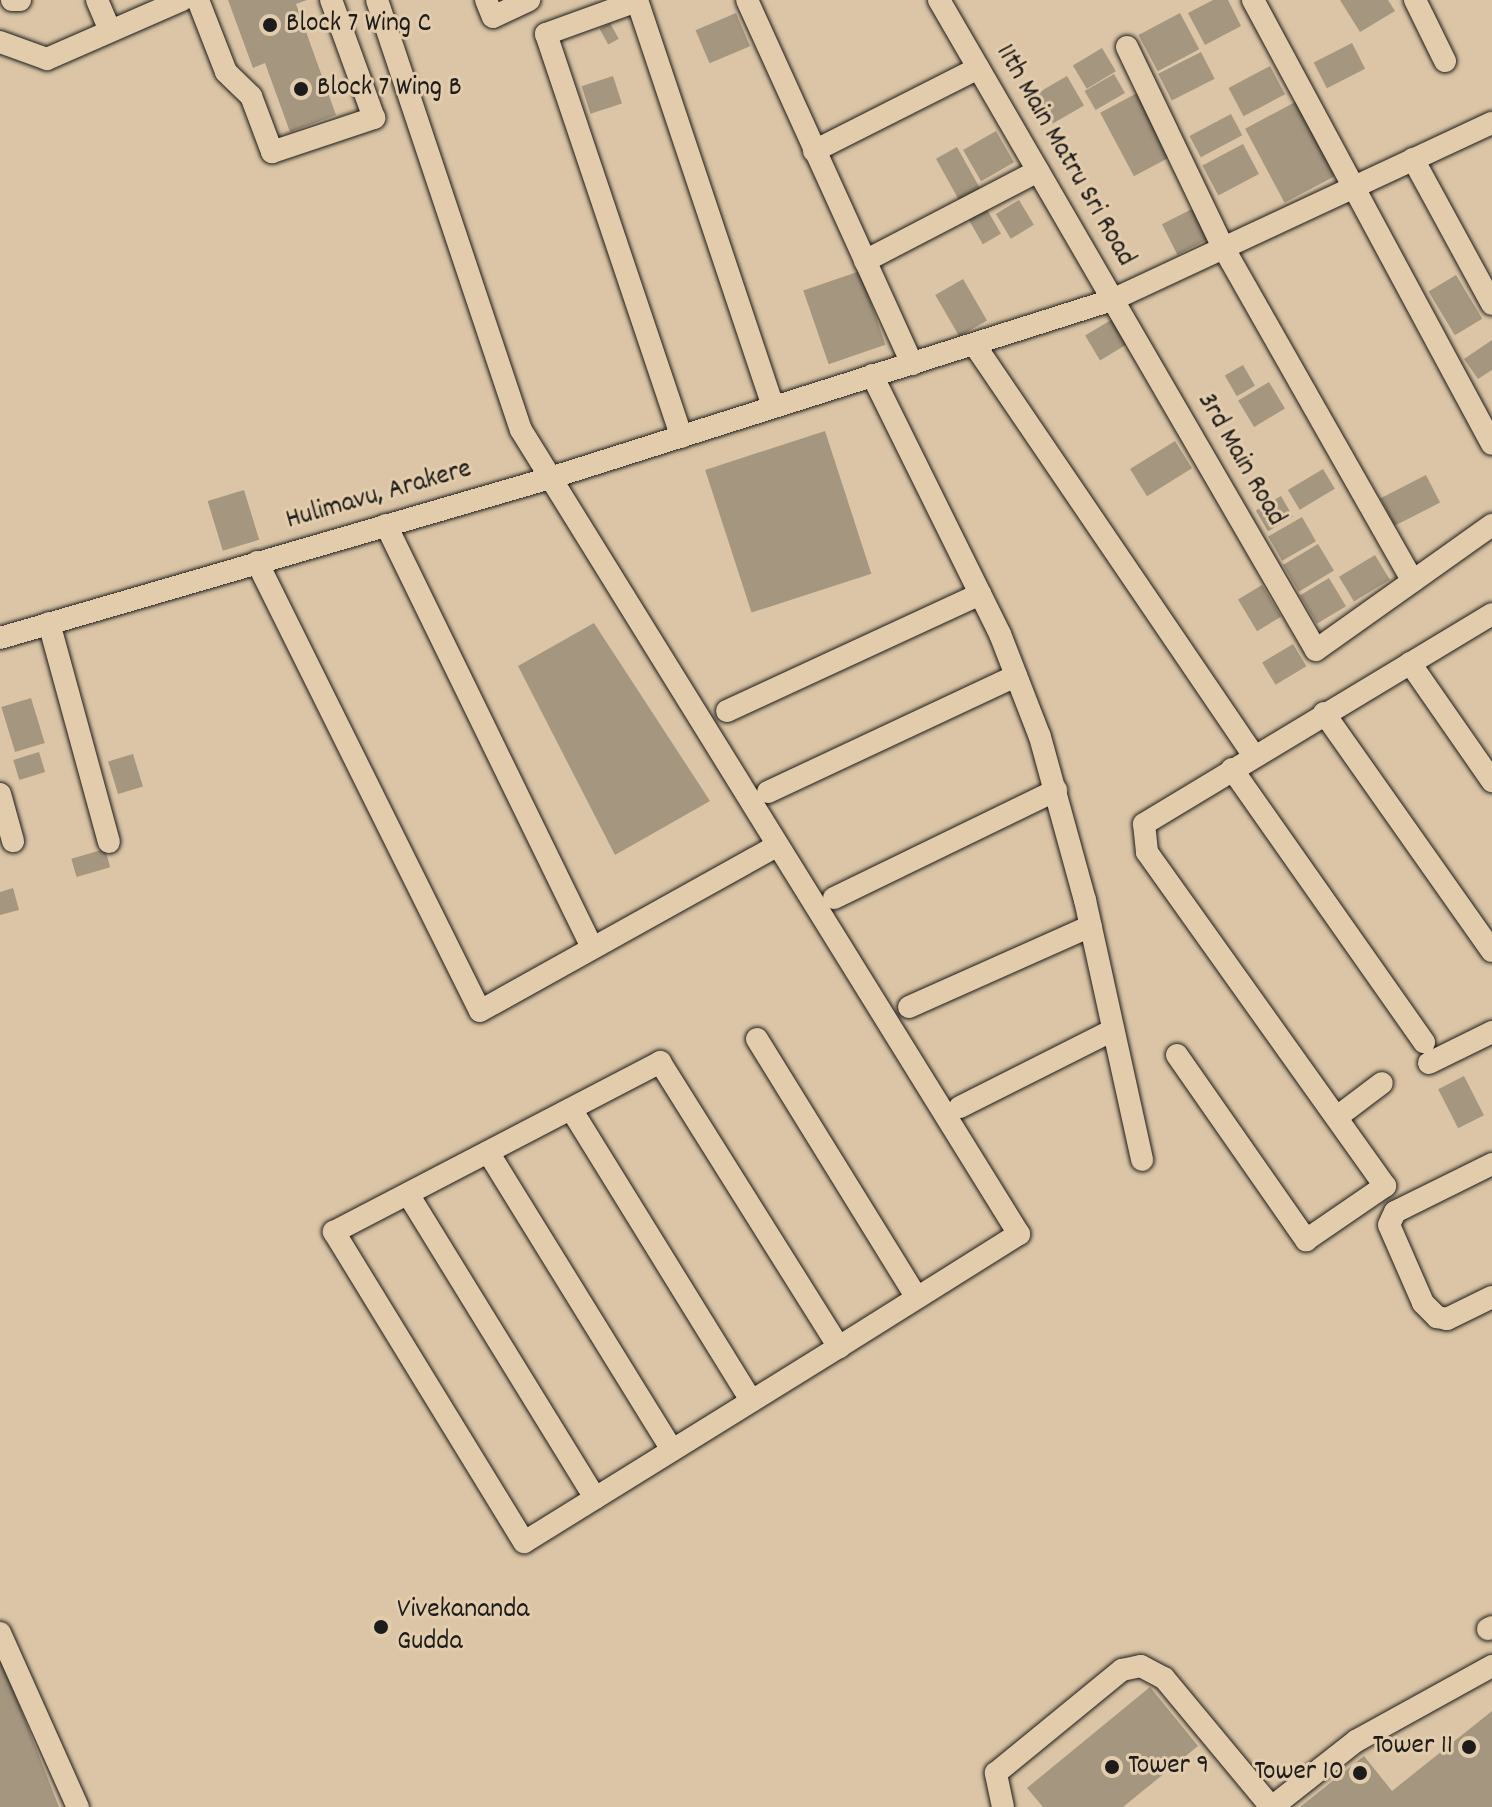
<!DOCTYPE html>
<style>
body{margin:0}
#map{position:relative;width:1492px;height:1807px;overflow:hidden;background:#dbc5a6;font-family:Dekko,sans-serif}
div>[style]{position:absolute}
.building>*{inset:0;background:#a5967f;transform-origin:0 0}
.roads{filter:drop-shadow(0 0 2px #1c1c1c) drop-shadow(0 0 2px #1c1c1c)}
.minor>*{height:22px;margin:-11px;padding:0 11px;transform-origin:11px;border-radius:11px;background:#e3ccac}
.dots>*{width:22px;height:22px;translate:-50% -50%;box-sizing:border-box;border:4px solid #e3ccac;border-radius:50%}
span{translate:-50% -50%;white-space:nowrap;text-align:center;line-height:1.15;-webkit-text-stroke:6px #e3ccac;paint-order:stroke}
.poi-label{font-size:28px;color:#1c1c1c}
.left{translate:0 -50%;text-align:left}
.right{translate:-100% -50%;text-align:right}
.street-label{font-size:28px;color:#1c1c1c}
</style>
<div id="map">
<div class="building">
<i style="clip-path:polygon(228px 0,307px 0,296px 4px,336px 115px,290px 132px,265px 63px,253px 68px)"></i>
<i style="clip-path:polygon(1213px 0,1228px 0,1241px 26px,1205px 45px,1188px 13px)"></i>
<i style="clip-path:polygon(1340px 0,1388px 0,1395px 11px,1360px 32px)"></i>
<i style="left:736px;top:13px;width:36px;height:44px;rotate:67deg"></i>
<i style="left:1180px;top:13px;width:41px;height:47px;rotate:62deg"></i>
<i style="left:610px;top:23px;width:18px;height:12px;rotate:61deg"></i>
<i style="left:1352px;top:43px;width:29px;height:43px;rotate:63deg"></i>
<i style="left:1102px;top:48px;width:27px;height:34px;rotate:59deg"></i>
<i style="left:1201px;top:52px;width:30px;height:48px;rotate:63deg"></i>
<i style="left:1270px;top:66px;width:32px;height:47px;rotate:62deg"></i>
<i style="left:1114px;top:74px;width:22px;height:34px;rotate:60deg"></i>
<i style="left:613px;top:76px;width:29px;height:33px;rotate:72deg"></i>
<i style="left:1067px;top:76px;width:34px;height:36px;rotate:60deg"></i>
<i style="left:1139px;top:92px;width:72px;height:44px;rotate:62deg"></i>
<i style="left:1299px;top:100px;width:84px;height:61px;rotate:62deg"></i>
<i style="left:1231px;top:114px;width:24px;height:47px;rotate:62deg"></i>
<i style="left:996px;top:131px;width:36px;height:38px;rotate:60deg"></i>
<i style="left:1243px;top:144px;width:34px;height:46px;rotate:62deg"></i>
<i style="left:957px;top:147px;width:47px;height:24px;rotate:61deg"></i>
<i style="left:1019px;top:200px;width:29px;height:27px;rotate:59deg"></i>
<i style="left:985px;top:206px;width:32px;height:21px;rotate:60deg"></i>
<i style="left:1194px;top:208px;width:34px;height:36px;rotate:63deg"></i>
<i style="left:860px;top:271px;width:78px;height:60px;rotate:71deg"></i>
<i style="left:1456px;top:275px;width:51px;height:32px;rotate:59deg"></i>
<i style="left:963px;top:279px;width:48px;height:32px;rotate:60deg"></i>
<i style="left:1116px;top:317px;width:29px;height:36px;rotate:59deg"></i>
<i style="clip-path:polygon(1492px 340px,1492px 370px,1478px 379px,1464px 359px)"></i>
<i style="left:1243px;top:365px;width:24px;height:21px;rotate:60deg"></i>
<i style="left:1269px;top:382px;width:31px;height:36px;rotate:59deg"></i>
<i style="left:825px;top:431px;width:150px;height:126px;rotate:72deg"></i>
<i style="left:1175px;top:441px;width:32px;height:53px;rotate:58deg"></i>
<i style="left:1323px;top:469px;width:23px;height:41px;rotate:59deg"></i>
<i style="left:1426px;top:475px;width:31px;height:51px;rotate:63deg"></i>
<i style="left:244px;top:490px;width:52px;height:38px;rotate:73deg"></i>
<i style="left:1281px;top:496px;width:24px;height:29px;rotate:60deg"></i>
<i style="left:1302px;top:517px;width:28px;height:39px;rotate:60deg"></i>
<i style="left:1318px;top:544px;width:31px;height:41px;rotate:59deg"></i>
<i style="left:1375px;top:555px;width:29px;height:42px;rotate:59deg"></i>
<i style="left:1329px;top:578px;width:33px;height:34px;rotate:59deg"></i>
<i style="left:1262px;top:585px;width:37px;height:28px;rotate:59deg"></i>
<i style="clip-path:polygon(594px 623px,710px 801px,615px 855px,518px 666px)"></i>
<i style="left:1293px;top:644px;width:26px;height:36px;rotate:59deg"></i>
<i style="left:31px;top:698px;width:47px;height:31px;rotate:73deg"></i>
<i style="left:39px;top:752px;width:21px;height:27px;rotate:73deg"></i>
<i style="left:133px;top:754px;width:34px;height:26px;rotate:73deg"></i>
<i style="left:105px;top:849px;width:19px;height:35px;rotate:74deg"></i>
<i style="clip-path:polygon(13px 888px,19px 910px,0 915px,0 892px)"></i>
<i style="left:1464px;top:1076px;width:44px;height:29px;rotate:63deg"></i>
<i style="clip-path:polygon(0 1656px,59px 1807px,0 1807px)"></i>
<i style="clip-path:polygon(1150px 1687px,1198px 1746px,1123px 1807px,1043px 1807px,1027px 1788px)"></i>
<i style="clip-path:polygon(1492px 1711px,1492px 1807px,1300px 1807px,1364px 1756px,1392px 1791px)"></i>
</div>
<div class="roads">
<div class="minor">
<i style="left:12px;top:0;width:8px"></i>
<i style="left:97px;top:0;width:33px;rotate:67deg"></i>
<i style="left:198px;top:0;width:77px;rotate:68.7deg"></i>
<i style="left:226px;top:72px;width:35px;rotate:44deg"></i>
<i style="left:251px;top:96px;width:60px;rotate:69.4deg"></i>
<i style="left:272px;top:152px;width:108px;rotate:-18.4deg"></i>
<i style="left:374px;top:118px;width:126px;rotate:-110deg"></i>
<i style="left:377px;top:0;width:453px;rotate:71.5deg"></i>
<i style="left:521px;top:430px;width:946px;rotate:58.23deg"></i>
<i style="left:1019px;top:1234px;width:213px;rotate:147.9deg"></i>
<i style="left:839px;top:1347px;width:370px;rotate:148.2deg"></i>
<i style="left:524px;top:1542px;width:364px;rotate:-121.5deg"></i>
<i style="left:334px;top:1232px;width:368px;rotate:-27.5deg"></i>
<i style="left:660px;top:1062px;width:337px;rotate:57.9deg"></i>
<i style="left:486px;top:0;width:18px;rotate:68deg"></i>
<i style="left:493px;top:17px;width:40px;rotate:-25deg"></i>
<i style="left:637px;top:0;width:429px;rotate:71.5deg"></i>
<i style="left:747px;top:0;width:400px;rotate:65.6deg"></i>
<i style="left:939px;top:0;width:751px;rotate:59.89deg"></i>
<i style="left:1316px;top:650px;width:216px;rotate:-35.4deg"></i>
<i style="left:1253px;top:0;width:504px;rotate:61.71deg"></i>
<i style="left:1415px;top:0;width:68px;rotate:63.8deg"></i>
<i style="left:637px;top:1px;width:97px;rotate:160.1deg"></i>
<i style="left:546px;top:34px;width:425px;rotate:71.4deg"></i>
<i style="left:0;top:42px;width:50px;rotate:19.9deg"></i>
<i style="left:47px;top:59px;width:147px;rotate:-23.6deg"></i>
<i style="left:1127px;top:47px;width:222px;rotate:64.4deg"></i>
<i style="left:1223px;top:247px;width:384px;rotate:60.4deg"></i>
<i style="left:814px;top:151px;width:184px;rotate:-26.8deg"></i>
<i style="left:1413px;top:159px;width:165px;rotate:61.4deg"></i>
<i style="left:865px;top:261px;width:195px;rotate:-27.5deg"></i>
<i style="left:974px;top:344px;width:498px;rotate:55.8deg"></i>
<i style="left:872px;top:375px;width:289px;rotate:63.7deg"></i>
<i style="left:1000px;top:634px;width:110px;rotate:68.8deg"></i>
<i style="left:1040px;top:737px;width:169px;rotate:74.6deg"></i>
<i style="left:1085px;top:900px;width:266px;rotate:77.6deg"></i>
<i style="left:386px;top:525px;width:470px;rotate:64deg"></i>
<i style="left:257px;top:562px;width:501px;rotate:63.59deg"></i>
<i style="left:480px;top:1011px;width:339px;rotate:-29.1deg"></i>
<i style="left:49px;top:623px;width:227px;rotate:74.7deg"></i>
<i style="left:0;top:638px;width:570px;rotate:-16.21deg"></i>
<i style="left:547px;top:479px;width:593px;rotate:-17.58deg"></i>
<i style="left:1112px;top:300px;width:419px;rotate:-25deg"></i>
<i style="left:1410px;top:663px;width:144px;rotate:55.2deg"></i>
<i style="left:727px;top:711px;width:279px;rotate:-24.8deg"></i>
<i style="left:1324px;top:713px;width:291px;rotate:54.8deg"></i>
<i style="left:1232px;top:769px;width:334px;rotate:54.9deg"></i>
<i style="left:768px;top:792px;width:274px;rotate:-25.1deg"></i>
<i style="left:0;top:794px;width:49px;rotate:74.5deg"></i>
<i style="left:834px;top:898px;width:247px;rotate:-25.9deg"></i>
<i style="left:909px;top:1007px;width:199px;rotate:-24deg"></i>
<i style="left:757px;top:1039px;width:304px;rotate:58.3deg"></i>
<i style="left:1177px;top:1055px;width:226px;rotate:55.1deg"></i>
<i style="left:1306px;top:1240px;width:96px;rotate:-34.4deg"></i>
<i style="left:1385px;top:1186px;width:410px;rotate:-125.5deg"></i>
<i style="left:1147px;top:852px;width:28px;rotate:-96deg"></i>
<i style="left:1144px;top:824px;width:406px;rotate:-31.1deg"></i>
<i style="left:1429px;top:1063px;width:70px;rotate:-26.2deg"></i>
<i style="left:960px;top:1107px;width:171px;rotate:-26.7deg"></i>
<i style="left:571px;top:1109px;width:343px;rotate:58.3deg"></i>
<i style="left:1337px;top:1117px;width:56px;rotate:-37.1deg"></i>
<i style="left:488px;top:1152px;width:350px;rotate:58.3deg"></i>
<i style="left:1492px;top:1164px;width:108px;rotate:153.7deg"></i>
<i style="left:1395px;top:1212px;width:14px;rotate:115deg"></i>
<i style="left:1389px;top:1225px;width:85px;rotate:66.4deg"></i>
<i style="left:1423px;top:1303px;width:20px;rotate:45deg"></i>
<i style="left:1437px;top:1317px;width:10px;rotate:11deg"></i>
<i style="left:1447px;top:1319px;width:50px;rotate:-26.1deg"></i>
<i style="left:408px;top:1194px;width:357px;rotate:58.4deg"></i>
<i style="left:1488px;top:1629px;width:4px;rotate:-27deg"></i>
<i style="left:0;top:1633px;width:191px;rotate:65.9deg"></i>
<i style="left:1003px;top:1807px;width:35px;rotate:-102deg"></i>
<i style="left:996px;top:1773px;width:163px;rotate:-39.3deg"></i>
<i style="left:1122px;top:1670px;width:19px;rotate:-12deg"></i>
<i style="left:1141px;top:1666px;width:26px;rotate:28deg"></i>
<i style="left:1164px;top:1678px;width:168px;rotate:50.3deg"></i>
<i style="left:1272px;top:1807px;width:107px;rotate:-38.2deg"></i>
<i style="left:1356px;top:1741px;width:155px;rotate:-28.9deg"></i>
</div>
</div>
<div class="dots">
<i style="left:270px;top:25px;background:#1c1c1c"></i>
<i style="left:301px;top:89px;background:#1c1c1c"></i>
<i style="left:381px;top:1627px;background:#1c1c1c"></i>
<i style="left:1469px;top:1747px;background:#1c1c1c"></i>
<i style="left:1112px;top:1767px;background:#1c1c1c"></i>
<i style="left:1360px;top:1773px;background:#1c1c1c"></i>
</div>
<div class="poi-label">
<span class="left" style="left:286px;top:25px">Block 7 Wing C</span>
<span class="left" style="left:317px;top:89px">Block 7 Wing B</span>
<span class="left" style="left:397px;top:1627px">Vivekananda<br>Gudda</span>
<span class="right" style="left:1453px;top:1747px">Tower 11</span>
<span class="left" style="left:1128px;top:1767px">Tower 9</span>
<span class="right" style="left:1344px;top:1773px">Tower 10</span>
</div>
<div class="street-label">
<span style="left:1064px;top:156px;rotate:60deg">11th Main Matru Sri Road</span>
<span style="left:1240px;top:460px;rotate:60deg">3rd Main Road</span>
<span style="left:379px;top:496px;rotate:-16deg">Hulimavu, Arakere</span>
</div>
</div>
